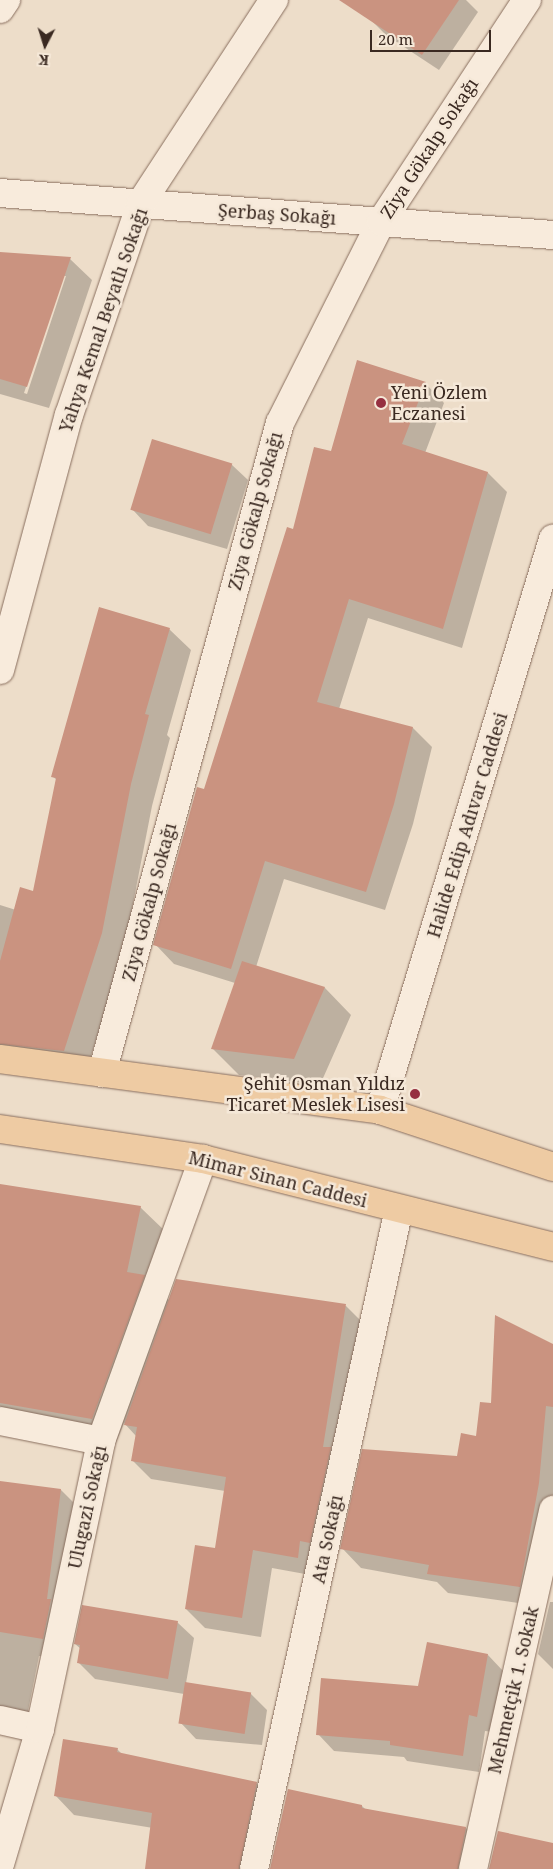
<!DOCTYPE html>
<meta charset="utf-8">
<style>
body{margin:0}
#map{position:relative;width:553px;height:1869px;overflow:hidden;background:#edddc9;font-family:"Noto Serif",serif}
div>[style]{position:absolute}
.shadow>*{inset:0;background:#0003}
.building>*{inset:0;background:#ca9380;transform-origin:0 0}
.roads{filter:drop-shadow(0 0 1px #896e5e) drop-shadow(0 0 1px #896e5e)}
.minor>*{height:28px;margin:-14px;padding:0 14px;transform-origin:14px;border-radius:14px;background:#f8ebdc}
.major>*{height:28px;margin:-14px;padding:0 14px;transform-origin:14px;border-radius:14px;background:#eecba3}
.dots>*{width:14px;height:14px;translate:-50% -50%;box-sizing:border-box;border:2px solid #f5e8d8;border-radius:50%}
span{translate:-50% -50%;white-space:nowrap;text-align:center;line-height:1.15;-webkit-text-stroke:5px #f5e8d8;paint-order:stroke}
.street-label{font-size:18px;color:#3a2921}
.poi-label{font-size:18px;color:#3a2921}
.left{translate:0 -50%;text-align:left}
.right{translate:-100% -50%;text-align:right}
.north{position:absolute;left:20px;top:20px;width:50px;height:50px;-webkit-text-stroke:4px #f5e8d8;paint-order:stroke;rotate:185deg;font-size:14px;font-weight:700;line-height:20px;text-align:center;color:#3a2921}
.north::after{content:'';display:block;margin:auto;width:18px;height:22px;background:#3a2921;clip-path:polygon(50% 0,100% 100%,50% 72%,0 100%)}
.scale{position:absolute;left:370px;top:30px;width:121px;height:22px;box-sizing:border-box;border:2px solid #3a2921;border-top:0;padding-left:6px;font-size:15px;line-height:18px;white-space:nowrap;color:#3a2921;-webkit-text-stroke:4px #f5e8d8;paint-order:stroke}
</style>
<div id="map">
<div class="shadow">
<i style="clip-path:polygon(383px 0,466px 0,478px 12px,439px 70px,386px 35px,370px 19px)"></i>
<i style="clip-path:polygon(evenodd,0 253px,70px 259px,92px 280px,49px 408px,0 394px,0 253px,63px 276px,66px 276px,27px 394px,24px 393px,63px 276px)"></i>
<i style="clip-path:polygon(425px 383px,444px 403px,425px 453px,488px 473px,507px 492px,462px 648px,368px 618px,339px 709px,413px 728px,432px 747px,413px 824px,385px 910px,284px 879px,256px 967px,325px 988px,351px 1015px,320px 1085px,239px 1075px,212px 1048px,235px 983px,174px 964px,155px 944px,294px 530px,332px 453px)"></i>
<i style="clip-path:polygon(231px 464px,248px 480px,227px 549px,148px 526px,132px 509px)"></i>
<i style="clip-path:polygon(169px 629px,191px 650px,167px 735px,170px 738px,152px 806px,123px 955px,86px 1072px,0 1068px,0 905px,16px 910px,34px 892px,57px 780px,52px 776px)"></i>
<i style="clip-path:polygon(0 1185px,140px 1207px,165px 1231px,153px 1285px,170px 1301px,346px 1306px,365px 1325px,316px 1576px,272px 1568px,261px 1637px,205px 1628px,186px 1609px,216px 1549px,225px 1491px,151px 1479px,132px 1460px,136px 1436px,124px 1423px,116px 1443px,0 1421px)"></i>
<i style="clip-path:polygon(553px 1345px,553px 1528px,539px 1606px,448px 1593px,437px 1582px,361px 1568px,342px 1548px,458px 1457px,477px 1438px,492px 1405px)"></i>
<i style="clip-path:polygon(0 1482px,61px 1490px,83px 1512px,65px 1660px,39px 1656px,27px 1716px,0 1711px)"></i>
<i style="clip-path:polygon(550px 1602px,553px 1602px,553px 1669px,538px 1654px)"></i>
<i style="clip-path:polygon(177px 1622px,194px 1638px,186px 1683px,251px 1694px,267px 1710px,262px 1745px,196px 1739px,180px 1722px,184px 1694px,95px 1679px,79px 1663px,81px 1649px,75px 1644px)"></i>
<i style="clip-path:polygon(488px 1655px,504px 1672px,493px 1732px,485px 1731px,479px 1772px,407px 1761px,404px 1757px,334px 1751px,318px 1734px)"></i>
<i style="clip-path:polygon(117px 1749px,123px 1755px,256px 1783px,276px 1803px,261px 1869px,147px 1869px,153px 1828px,74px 1815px,55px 1795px)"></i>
<i style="clip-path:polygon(362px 1806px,366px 1810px,466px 1828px,485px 1847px,481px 1869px,271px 1869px)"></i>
</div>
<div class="building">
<i style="clip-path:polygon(339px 0,459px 0,422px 55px)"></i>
<i style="clip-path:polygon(0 252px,71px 257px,27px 387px,0 379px)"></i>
<i style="clip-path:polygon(357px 360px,426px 382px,402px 444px,488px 472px,443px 629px,349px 599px,317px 702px,413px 727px,394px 804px,366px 892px,265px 861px,231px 969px,153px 945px,197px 787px,204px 789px,287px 527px,293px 529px,314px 447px,331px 451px)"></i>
<i style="left:152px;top:439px;width:84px;height:74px;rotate:17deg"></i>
<i style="clip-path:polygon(99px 607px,170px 628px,145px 714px,149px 715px,131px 784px,102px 933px,64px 1051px,0 1044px,0 961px,20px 887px,33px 891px,56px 778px,51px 777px)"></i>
<i style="clip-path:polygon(242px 961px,325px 987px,294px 1059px,211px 1049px)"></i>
<i style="clip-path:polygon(0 1184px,141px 1206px,127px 1272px,145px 1275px,92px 1419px,0 1403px)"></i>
<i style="clip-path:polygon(176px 1279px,346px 1304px,323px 1447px,331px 1447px,310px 1543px,300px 1541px,298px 1558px,253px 1550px,242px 1618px,185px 1609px,195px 1545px,215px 1548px,226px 1477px,131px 1461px,137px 1427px,124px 1425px)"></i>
<i style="clip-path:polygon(495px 1315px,553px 1344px,553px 1407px,546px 1406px,539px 1483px,520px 1587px,427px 1574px,429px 1565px,340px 1549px,362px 1449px,457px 1456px,461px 1433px,476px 1436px,480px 1402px,491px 1403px)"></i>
<i style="clip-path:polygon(0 1481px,61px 1489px,47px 1599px,51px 1599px,43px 1639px,0 1632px)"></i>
<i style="clip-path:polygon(82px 1605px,178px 1621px,168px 1679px,77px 1663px,80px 1645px,74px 1644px)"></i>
<i style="clip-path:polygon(427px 1642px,488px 1654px,477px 1717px,469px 1715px,463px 1756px,390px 1745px,390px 1741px,316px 1735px,321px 1678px,418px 1686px)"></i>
<i style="left:185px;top:1682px;width:67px;height:42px;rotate:9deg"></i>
<i style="clip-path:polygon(63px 1739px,118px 1748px,117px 1752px,257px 1782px,239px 1869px,145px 1869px,152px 1813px,54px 1796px)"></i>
<i style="clip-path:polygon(288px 1789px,362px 1805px,362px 1808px,466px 1827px,458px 1869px,270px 1869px)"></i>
<i style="clip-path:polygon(498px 1831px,553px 1843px,553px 1869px,489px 1869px)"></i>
</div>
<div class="roads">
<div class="minor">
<i style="left:0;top:9px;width:11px;rotate:-56deg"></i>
<i style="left:0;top:193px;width:555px;rotate:4.34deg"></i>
<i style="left:0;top:670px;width:264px;rotate:-74.9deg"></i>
<i style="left:69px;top:415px;width:224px;rotate:-71.2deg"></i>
<i style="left:141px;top:203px;width:243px;rotate:-56.8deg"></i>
<i style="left:102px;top:1073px;width:674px;rotate:-74.69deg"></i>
<i style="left:280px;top:423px;width:225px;rotate:-63.3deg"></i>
<i style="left:381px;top:222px;width:266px;rotate:-56.7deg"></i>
<i style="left:380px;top:1110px;width:597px;rotate:-73.14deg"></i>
<i style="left:0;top:1421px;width:103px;rotate:11.2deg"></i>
<i style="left:0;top:1720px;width:41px;rotate:12.7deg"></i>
<i style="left:0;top:1864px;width:141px;rotate:-73.5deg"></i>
<i style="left:40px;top:1729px;width:294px;rotate:-78deg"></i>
<i style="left:101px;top:1441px;width:300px;rotate:-70.1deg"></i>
<i style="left:254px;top:1869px;width:676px;rotate:-77.61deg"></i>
<i style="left:473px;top:1869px;width:368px;rotate:-77.4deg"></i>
</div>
<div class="major">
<i style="left:0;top:1059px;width:383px;rotate:7.6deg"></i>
<i style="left:380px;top:1110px;width:182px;rotate:18.2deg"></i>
<i style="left:0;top:1129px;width:205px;rotate:8.4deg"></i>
<i style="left:203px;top:1159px;width:361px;rotate:14.1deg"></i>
</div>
</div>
<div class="dots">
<i style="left:381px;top:403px;background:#963041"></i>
<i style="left:415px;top:1094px;background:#963041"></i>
</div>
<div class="street-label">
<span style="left:429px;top:148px;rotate:-57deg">Ziya Gökalp Sokağı</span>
<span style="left:277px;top:214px;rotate:4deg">Şerbaş Sokağı</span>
<span style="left:103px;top:320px;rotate:-71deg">Yahya Kemal Beyatlı Sokağı</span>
<span style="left:255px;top:511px;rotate:-75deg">Ziya Gökalp Sokağı</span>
<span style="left:467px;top:825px;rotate:-73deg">Halide Edip Adıvar Caddesi</span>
<span style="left:149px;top:902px;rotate:-75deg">Ziya Gökalp Sokağı</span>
<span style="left:278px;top:1179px;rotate:14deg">Mimar Sinan Caddesi</span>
<span style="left:87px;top:1507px;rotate:-78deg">Ulugazi Sokağı</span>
<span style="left:327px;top:1539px;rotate:-78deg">Ata Sokağı</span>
<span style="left:513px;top:1690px;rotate:-77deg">Mehmetçik 1. Sokak</span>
</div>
<div class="poi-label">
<span class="left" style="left:391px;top:403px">Yeni Özlem<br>Eczanesi</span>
<span class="right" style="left:405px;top:1094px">Şehit Osman Yıldız<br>Ticaret Meslek Lisesi</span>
</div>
<div class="north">K</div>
<div class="scale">20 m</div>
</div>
